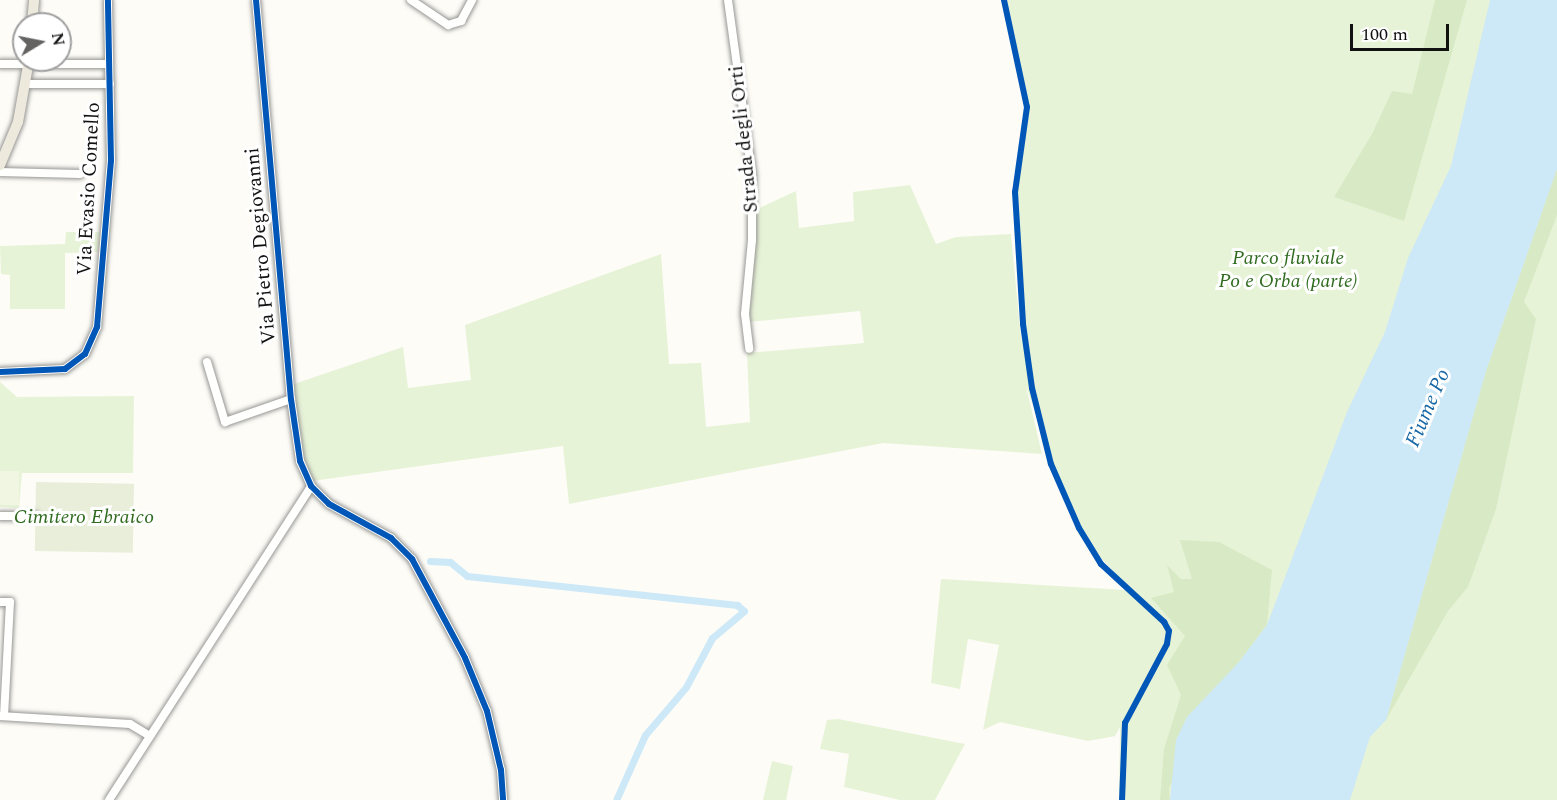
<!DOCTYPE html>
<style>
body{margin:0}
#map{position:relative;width:1557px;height:800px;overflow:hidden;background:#fdfcf7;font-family:Spectral,serif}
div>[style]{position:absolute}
.green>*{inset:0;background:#e7f3d7}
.forest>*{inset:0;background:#d8eac5}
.cemetery>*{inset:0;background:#e9eedb;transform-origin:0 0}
.pitch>*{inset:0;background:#f0f6e1;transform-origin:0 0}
.water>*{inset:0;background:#cde8f7}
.canal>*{height:7px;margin:-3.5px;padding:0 3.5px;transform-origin:3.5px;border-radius:3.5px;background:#cde8f7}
.roads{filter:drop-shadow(0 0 2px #979795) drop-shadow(0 0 2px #979795)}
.minor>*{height:8px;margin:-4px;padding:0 4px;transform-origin:4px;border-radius:4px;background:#fffffe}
.major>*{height:10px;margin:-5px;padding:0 5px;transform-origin:5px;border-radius:5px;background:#ede9dc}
.cycleway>*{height:6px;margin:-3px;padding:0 3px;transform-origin:3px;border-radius:3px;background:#0057b8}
span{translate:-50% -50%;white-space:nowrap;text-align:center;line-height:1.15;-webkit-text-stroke:6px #fff;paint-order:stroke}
.street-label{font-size:20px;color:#111}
.park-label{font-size:20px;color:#2f6b1f;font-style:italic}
.water-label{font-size:21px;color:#1768a6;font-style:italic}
.north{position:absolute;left:12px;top:12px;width:60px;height:60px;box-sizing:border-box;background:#fff;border:2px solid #a0a0a0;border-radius:50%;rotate:80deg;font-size:16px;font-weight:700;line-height:24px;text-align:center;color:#111}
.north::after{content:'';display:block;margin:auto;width:21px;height:27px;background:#646362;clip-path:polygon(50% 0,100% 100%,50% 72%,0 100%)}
.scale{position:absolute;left:1350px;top:24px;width:99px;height:27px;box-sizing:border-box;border:3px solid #111;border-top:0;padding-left:8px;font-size:18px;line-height:21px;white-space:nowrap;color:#111;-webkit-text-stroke:4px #fff;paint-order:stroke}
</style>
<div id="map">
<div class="green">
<i style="clip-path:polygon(1007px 0,1557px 0,1557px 800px,1119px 800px,1120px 727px,1115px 736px,1088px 741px,1000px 722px,983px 730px,999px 645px,968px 639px,960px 689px,931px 683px,941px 579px,1125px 590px,1161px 621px,1079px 535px,1026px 386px,1042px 454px,883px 443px,569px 504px,563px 446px,312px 481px,300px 448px,294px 384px,403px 347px,408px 388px,471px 380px,465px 325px,661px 254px,669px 364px,701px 363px,706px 427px,750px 422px,747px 353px,864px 343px,860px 311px,748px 322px,753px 211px,796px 191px,799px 228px,854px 221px,853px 192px,910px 185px,936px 244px,956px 237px,1011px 234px,1022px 349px,1013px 185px,1028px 105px)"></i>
<i style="clip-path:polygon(66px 232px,100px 232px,98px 252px,65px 253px,65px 309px,10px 309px,10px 275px,1px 274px,0 246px,65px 244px)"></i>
<i style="clip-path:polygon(0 382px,17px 397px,134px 396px,133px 473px,22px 473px,19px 508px,0 507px)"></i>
<i style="clip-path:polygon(838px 719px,965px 744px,935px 800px,900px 800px,844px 787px,849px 754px,820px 749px,827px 720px)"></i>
<i style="clip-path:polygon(772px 761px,793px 766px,786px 800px,763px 800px)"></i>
</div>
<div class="forest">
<i style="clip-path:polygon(1435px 0,1467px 0,1404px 221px,1334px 197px,1372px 134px,1392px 91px,1412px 94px)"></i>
<i style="clip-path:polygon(1557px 169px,1557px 215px,1524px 302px,1536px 319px,1496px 509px,1468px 587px,1448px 611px,1386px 720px,1486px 371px)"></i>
<i style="clip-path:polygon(1180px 540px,1219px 542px,1272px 570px,1267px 625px,1239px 662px,1169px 788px,1170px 800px,1160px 800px,1164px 749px,1181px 695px,1167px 665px,1185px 636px,1151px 598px,1174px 592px,1167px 565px,1181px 579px,1192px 579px)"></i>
</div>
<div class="cemetery">
<i style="left:36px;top:482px;width:98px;height:69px;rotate:1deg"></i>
</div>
<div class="pitch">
<i style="left:0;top:471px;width:19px;height:34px"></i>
</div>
<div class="water">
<i style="clip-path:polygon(1490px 0,1557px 0,1557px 169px,1486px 371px,1386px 720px,1370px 737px,1350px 800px,1170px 800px,1176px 740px,1187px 717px,1239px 662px,1267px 625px,1347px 412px,1385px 332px,1408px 258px,1451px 166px)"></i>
</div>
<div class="canal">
<i style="left:430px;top:561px;width:20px;rotate:3deg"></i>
<i style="left:450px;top:562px;width:22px;rotate:39deg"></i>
<i style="left:467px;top:576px;width:272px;rotate:6.1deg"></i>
<i style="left:737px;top:605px;width:9px;rotate:41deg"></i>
<i style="left:744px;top:611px;width:42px;rotate:139.8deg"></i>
<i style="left:712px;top:638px;width:55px;rotate:118deg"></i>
<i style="left:686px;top:687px;width:63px;rotate:130.5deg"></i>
<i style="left:645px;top:735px;width:71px;rotate:114deg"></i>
</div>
<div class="roads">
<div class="minor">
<i style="left:256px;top:0;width:401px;rotate:85deg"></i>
<i style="left:291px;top:399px;width:63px;rotate:81.7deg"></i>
<i style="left:300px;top:461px;width:27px;rotate:66deg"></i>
<i style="left:311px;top:486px;width:25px;rotate:45deg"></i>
<i style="left:329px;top:504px;width:71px;rotate:28.7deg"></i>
<i style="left:391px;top:538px;width:30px;rotate:45deg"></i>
<i style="left:412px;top:559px;width:112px;rotate:61.8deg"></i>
<i style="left:465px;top:658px;width:57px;rotate:67.5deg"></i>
<i style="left:487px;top:711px;width:61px;rotate:76.7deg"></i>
<i style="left:501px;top:770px;width:30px;rotate:86deg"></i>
<i style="left:411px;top:0;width:45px;rotate:34deg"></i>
<i style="left:448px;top:25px;width:14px;rotate:-17deg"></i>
<i style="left:461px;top:21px;width:24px;rotate:-62deg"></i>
<i style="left:728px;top:0;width:178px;rotate:82.2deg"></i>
<i style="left:752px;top:176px;width:64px;rotate:90deg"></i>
<i style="left:752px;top:240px;width:74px;rotate:95.4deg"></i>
<i style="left:745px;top:314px;width:35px;rotate:83deg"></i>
<i style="left:0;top:64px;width:109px"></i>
<i style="left:26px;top:84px;width:84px"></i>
<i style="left:0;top:172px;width:80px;rotate:1.4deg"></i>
<i style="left:207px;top:362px;width:63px;rotate:73.3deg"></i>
<i style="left:225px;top:422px;width:70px;rotate:-19.2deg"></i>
<i style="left:0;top:372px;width:65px;rotate:-2.6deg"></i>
<i style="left:65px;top:369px;width:25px;rotate:-37deg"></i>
<i style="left:85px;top:354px;width:30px;rotate:-66deg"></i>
<i style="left:97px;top:327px;width:167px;rotate:-85.2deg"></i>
<i style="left:111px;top:161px;width:161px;rotate:-91.1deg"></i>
<i style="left:0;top:516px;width:35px"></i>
<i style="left:0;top:602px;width:10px"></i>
<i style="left:10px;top:602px;width:114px;rotate:93deg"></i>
<i style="left:0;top:716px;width:130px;rotate:3.5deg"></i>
<i style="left:130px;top:724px;width:21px;rotate:31deg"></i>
<i style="left:109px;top:800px;width:373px;rotate:-57.2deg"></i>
</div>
<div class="major">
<i style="left:32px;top:24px;width:24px;rotate:-85deg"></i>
<i style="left:0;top:165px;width:47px;rotate:-67.3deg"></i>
<i style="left:18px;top:122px;width:63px;rotate:-79.9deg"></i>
</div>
</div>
<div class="cycleway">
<i style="left:256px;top:0;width:401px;rotate:85deg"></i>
<i style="left:291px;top:399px;width:63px;rotate:81.7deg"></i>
<i style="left:300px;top:461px;width:27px;rotate:66deg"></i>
<i style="left:311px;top:486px;width:25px;rotate:45deg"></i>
<i style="left:329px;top:504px;width:71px;rotate:28.7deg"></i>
<i style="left:391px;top:538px;width:30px;rotate:45deg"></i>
<i style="left:412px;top:559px;width:112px;rotate:61.8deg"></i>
<i style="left:465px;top:658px;width:57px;rotate:67.5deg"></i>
<i style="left:487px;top:711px;width:61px;rotate:76.7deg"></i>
<i style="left:501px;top:770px;width:30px;rotate:86deg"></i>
<i style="left:1004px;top:0;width:109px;rotate:77.9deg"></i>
<i style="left:1027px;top:107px;width:86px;rotate:98deg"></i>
<i style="left:1015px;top:192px;width:132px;rotate:86.5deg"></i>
<i style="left:1023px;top:324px;width:65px;rotate:82deg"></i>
<i style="left:1032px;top:388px;width:78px;rotate:76deg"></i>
<i style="left:1051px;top:464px;width:70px;rotate:66.4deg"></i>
<i style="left:1079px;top:528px;width:42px;rotate:58.6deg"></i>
<i style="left:1101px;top:564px;width:86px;rotate:42.6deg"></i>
<i style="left:1164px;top:622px;width:10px;rotate:61deg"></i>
<i style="left:1169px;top:631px;width:13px;rotate:99deg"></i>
<i style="left:1167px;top:644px;width:89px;rotate:118deg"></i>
<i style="left:1125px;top:723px;width:77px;rotate:92.2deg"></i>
<i style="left:0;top:372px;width:65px;rotate:-2.6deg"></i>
<i style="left:65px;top:369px;width:25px;rotate:-37deg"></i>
<i style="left:85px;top:354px;width:30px;rotate:-66deg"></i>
<i style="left:97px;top:327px;width:167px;rotate:-85.2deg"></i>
<i style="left:111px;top:161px;width:161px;rotate:-91.1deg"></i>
</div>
<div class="street-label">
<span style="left:744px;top:139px;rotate:-96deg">Strada degli Orti</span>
<span style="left:89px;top:189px;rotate:-87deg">Via Evasio Comello</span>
<span style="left:261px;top:246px;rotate:-95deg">Via Pietro Degiovanni</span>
</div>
<div class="park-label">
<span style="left:1288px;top:270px">Parco fluviale<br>Po e Orba (parte)</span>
<span style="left:84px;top:517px">Cimitero Ebraico</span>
</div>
<div class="water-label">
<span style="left:1428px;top:408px;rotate:-67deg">Fiume Po</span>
</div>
<div class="north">N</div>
<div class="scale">100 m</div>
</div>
